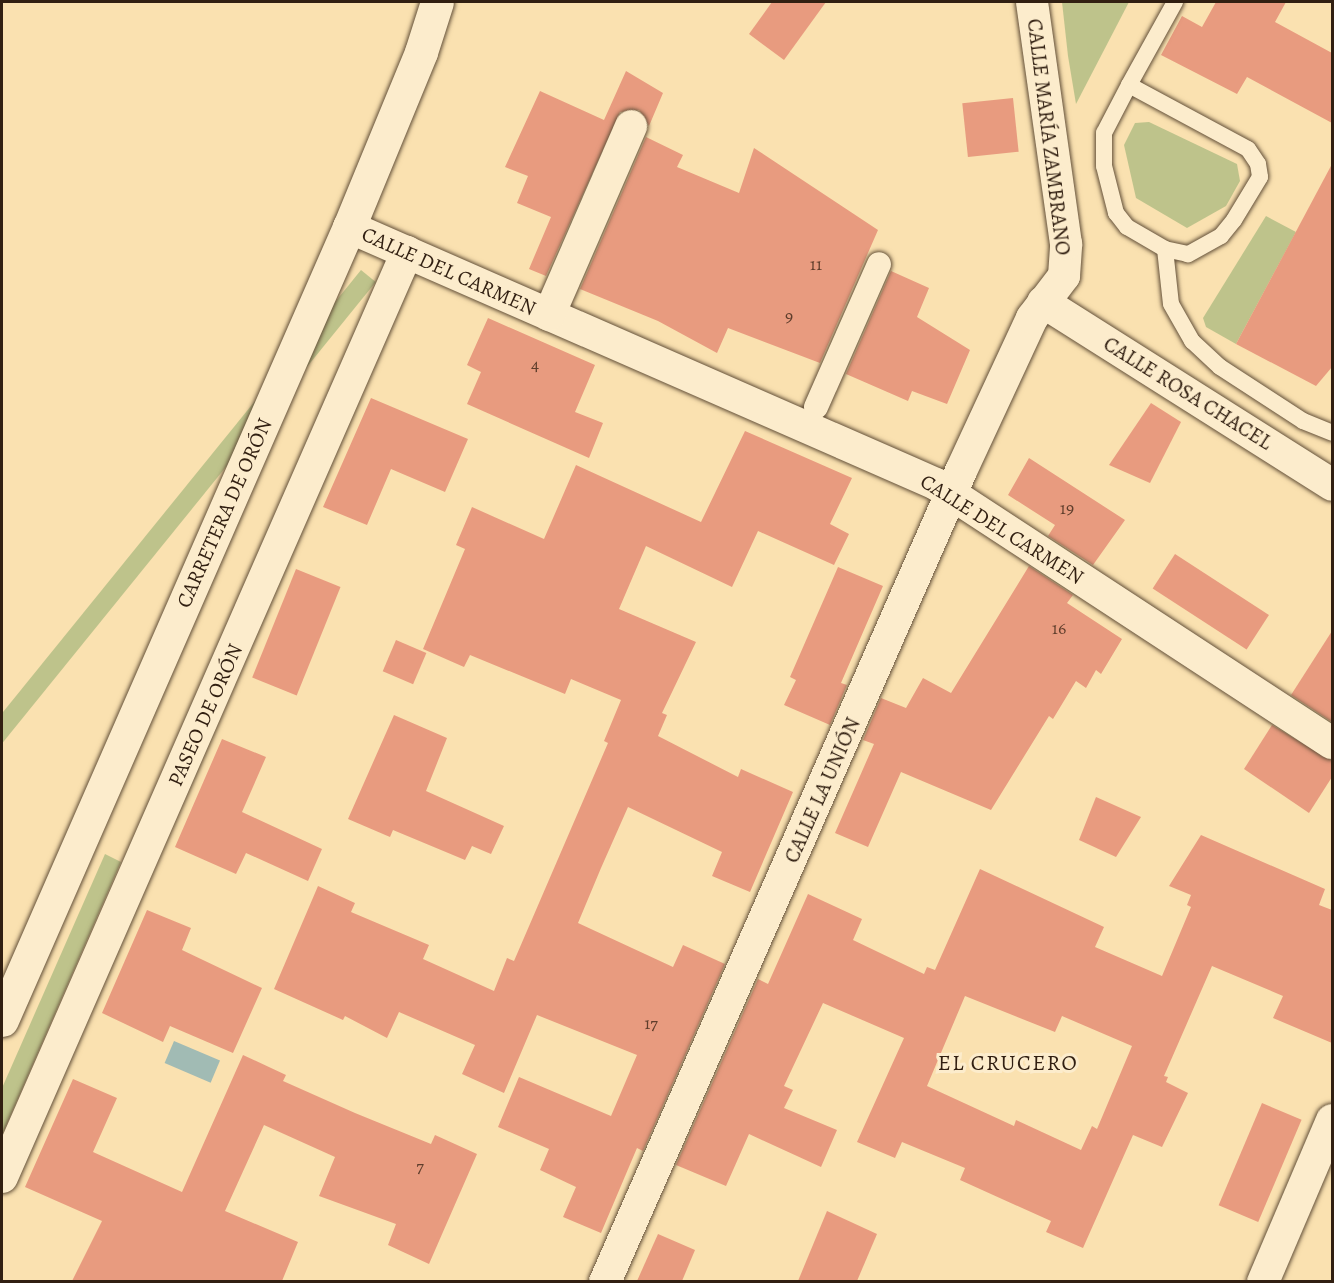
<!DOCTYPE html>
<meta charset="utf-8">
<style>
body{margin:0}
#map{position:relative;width:1334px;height:1283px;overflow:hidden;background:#fae1b0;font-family:Alegreya,serif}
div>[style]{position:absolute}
.green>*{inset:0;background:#bec38b;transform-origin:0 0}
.water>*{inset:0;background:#a1bbb4;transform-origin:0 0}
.building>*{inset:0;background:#e89b7f;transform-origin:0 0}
.roads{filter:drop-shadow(0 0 2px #635039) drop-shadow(0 0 2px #635039)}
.service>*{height:16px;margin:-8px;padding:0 8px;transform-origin:8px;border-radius:8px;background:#fceccc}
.pedestrian>*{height:24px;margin:-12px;padding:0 12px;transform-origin:12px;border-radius:12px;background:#fceccc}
.minor>*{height:32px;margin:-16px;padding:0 16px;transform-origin:16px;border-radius:16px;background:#fceccc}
.tertiary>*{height:33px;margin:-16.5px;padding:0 16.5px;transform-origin:16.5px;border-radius:16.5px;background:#fceccc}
span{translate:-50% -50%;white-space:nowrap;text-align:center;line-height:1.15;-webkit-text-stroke:6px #fceccc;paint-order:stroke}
.number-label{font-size:18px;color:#5f3e2c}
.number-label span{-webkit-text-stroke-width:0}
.street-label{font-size:21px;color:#311f11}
.neighbourhood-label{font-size:22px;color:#311f11;letter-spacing:1.5px}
.frame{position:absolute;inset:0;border:3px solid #311f11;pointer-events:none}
</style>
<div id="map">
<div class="green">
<i style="clip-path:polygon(1062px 2px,1129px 2px,1076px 104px,1068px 56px)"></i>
<i style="clip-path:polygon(1149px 122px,1237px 164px,1240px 181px,1226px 206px,1187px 228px,1136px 198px,1124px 145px,1135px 123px)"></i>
<i style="clip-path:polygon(1266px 216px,1296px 232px,1236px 344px,1206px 327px,1203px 318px)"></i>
<i style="left:361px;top:270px;width:19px;height:622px;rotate:39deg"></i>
<i style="clip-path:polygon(105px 854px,121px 862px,2px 1135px,2px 1088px)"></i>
</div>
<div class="water">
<i style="left:174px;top:1041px;width:50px;height:24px;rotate:23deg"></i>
</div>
<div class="building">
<i style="clip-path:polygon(772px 2px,826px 2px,784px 60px,749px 34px)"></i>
<i style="clip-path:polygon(1216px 2px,1286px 2px,1275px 22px,1332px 53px,1332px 123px,1247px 77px,1237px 94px,1161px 55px,1182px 16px,1202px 27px)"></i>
<i style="clip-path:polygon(626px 71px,663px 93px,649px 126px,639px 110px,620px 112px,546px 276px,529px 269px,551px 217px,517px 203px,528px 176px,505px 167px,540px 91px,604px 120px)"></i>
<i style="left:1013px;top:98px;width:54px;height:51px;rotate:84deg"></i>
<i style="clip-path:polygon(646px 137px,683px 155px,677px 167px,739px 193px,754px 148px,878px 230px,820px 363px,728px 328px,717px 353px,658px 321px,580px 289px)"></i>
<i style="clip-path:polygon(1332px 164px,1332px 367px,1316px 386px,1236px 344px)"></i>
<i style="clip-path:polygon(891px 271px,929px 288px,917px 317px,970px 350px,947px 404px,912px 391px,908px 401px,846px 374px)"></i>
<i style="clip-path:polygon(488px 318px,595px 365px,575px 412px,603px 423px,589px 458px,467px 404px,481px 372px,467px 365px)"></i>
<i style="clip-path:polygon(371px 398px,468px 439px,445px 492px,391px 469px,367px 525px,323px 507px)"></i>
<i style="clip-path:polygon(1151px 403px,1181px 422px,1150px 483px,1109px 465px)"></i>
<i style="clip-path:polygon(745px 431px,852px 478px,830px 524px,849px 534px,834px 565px,758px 531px,732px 587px,646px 546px,619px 609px,696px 642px,662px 713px,667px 715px,658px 736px,738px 777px,741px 769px,793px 792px,750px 892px,712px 876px,722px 852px,628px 807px,601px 868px,578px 923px,673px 967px,683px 945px,725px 964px,643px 1151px,637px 1148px,601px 1233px,563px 1217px,576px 1187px,540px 1170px,549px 1149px,498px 1127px,519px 1077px,611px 1116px,637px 1055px,537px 1015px,504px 1093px,462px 1074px,475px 1045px,399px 1012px,387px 1038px,345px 1016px,343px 1020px,274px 989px,318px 886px,355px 903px,351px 912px,429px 945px,423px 959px,494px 991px,507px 958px,514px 961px,608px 743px,604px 741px,621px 700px,571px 679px,565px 694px,470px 655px,464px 667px,423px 649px,465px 549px,456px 545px,472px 507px,544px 539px,576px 465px,701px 522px)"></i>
<i style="clip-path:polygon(1029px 458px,1125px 520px,1093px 565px,1048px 536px,1055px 525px,1008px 495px)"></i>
<i style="left:1175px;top:554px;width:112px;height:41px;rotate:33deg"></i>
<i style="clip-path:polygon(1029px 566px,1073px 595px,1067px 603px,1122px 639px,1101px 674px,1096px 670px,1086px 688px,1076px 681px,1053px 719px,1049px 716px,991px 810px,901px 772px,868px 847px,835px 833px,874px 744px,863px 740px,881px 698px,906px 708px,923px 678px,951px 693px)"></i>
<i style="clip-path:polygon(838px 567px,883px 586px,841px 683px,847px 685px,830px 725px,784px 705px,796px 680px,790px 677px)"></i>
<i style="left:296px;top:569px;width:48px;height:117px;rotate:22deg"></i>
<i style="clip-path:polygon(1332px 631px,1332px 722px,1291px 695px)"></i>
<i style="left:396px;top:640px;width:33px;height:34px;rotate:23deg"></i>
<i style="clip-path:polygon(394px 715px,447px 738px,426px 791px,504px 826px,491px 854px,472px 846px,465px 860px,393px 830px,390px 837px,348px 819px)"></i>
<i style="clip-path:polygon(1272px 725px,1332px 761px,1332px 777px,1309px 813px,1244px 769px)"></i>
<i style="clip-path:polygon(222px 739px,266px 757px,242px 812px,322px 849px,308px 881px,246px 853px,236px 874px,175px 847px)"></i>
<i style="clip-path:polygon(1096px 797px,1141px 817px,1116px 857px,1079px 840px)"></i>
<i style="clip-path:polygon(evenodd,1201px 835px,1325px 889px,1319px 905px,1332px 910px,1332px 1043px,1273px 1018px,1283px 996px,1212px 966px,1164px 1076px,1168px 1077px,1166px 1082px,1188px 1093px,1162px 1147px,1133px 1135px,1083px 1248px,1046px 1232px,1051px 1221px,960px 1180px,965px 1168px,902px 1142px,895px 1158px,857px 1142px,904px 1038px,823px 1003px,784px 1086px,793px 1090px,784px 1108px,837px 1130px,821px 1167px,749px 1134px,726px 1186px,676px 1165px,758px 979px,768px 984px,808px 894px,862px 919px,853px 940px,924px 974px,927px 967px,935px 970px,980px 869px,1104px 927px,1095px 947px,1162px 976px,1191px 907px,1187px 905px,1191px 895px,1169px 886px,1201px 835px,965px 996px,1055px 1032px,1062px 1016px,1132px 1046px,1097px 1129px,1092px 1126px,1081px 1150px,1016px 1120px,1014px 1126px,927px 1086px,965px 996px)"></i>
<i style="clip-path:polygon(147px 910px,191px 928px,182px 950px,262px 988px,233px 1053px,170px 1026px,163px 1042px,102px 1013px)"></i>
<i style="clip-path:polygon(243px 1055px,286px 1075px,283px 1081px,355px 1113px,431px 1144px,435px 1135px,477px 1154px,429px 1264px,388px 1245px,396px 1224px,319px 1196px,335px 1157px,264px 1125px,225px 1211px,298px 1242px,282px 1281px,72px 1281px,102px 1221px,25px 1187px,73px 1079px,117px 1098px,93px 1152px,182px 1192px)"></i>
<i style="left:1262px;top:1103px;width:43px;height:111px;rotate:23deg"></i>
<i style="clip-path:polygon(827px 1211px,877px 1234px,857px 1281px,798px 1281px)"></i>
<i style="clip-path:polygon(658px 1234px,695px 1250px,682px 1281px,637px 1281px)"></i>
</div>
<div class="roads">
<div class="service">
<i style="left:1129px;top:85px;width:135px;rotate:28.3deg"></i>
<i style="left:1248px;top:149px;width:18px;rotate:56deg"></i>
<i style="left:1258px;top:164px;width:13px;rotate:81deg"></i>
<i style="left:1260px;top:177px;width:50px;rotate:121.2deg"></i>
<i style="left:1234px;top:220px;width:21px;rotate:129deg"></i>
<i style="left:1221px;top:236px;width:38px;rotate:151deg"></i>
<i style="left:1188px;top:254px;width:24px;rotate:-168deg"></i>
<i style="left:1165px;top:249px;width:44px;rotate:-149.9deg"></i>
<i style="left:1127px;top:227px;width:18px;rotate:-128deg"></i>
<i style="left:1116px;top:213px;width:49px;rotate:-104.3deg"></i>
<i style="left:1104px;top:166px;width:33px;rotate:-90deg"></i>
<i style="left:1104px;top:133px;width:54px;rotate:-62.5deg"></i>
<i style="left:1129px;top:85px;width:95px;rotate:-61deg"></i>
<i style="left:1165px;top:249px;width:55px;rotate:83.8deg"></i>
<i style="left:1171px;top:304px;width:43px;rotate:60.4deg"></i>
<i style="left:1192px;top:341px;width:38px;rotate:43deg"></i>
<i style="left:1220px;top:367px;width:99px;rotate:33deg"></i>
<i style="left:1303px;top:421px;width:31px;rotate:22deg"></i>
</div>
<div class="pedestrian">
<i style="left:816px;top:407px;width:156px;rotate:-66.2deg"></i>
</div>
<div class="minor">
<i style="left:349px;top:227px;width:641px;rotate:23.64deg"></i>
<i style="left:936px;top:484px;width:473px;rotate:33.2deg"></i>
<i style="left:1043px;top:302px;width:342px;rotate:32.3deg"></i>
<i style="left:549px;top:315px;width:206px;rotate:-66.5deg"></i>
<i style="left:2px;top:1177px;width:1010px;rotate:-66.35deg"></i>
<i style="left:605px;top:1282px;width:886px;rotate:-66.3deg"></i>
<i style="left:961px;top:471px;width:169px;rotate:-65.1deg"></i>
<i style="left:1032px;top:318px;width:53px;rotate:-52.7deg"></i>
<i style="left:1064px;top:276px;width:32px;rotate:-86deg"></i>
<i style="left:1066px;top:244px;width:244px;rotate:-98deg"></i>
<i style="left:1263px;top:1282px;width:176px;rotate:-66.9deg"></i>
</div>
<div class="tertiary">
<i style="left:2px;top:1020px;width:866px;rotate:-66.37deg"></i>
<i style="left:349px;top:227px;width:189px;rotate:-67.6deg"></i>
<i style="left:421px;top:52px;width:52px;rotate:-72.3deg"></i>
</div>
</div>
<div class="number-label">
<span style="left:816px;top:264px">11</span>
<span style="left:789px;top:316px">9</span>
<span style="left:535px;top:364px">4</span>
<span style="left:1067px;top:508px">19</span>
<span style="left:1059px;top:628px">16</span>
<span style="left:651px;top:1023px">17</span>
<span style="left:420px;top:1166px">7</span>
</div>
<div class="street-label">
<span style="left:1049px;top:137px;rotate:83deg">CALLE MARÍA ZAMBRANO</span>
<span style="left:449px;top:271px;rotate:24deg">CALLE DEL CARMEN</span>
<span style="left:1188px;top:393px;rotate:32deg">CALLE ROSA CHACEL</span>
<span style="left:224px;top:513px;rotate:-66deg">CARRETERA DE ORÓN</span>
<span style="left:1002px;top:529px;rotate:32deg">CALLE DEL CARMEN</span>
<span style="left:205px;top:715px;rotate:-66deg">PASEO DE ORÓN</span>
<span style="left:822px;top:790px;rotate:-66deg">CALLE LA UNIÓN</span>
</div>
<div class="neighbourhood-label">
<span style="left:1008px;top:1064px">EL CRUCERO</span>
</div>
<div class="frame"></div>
</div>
